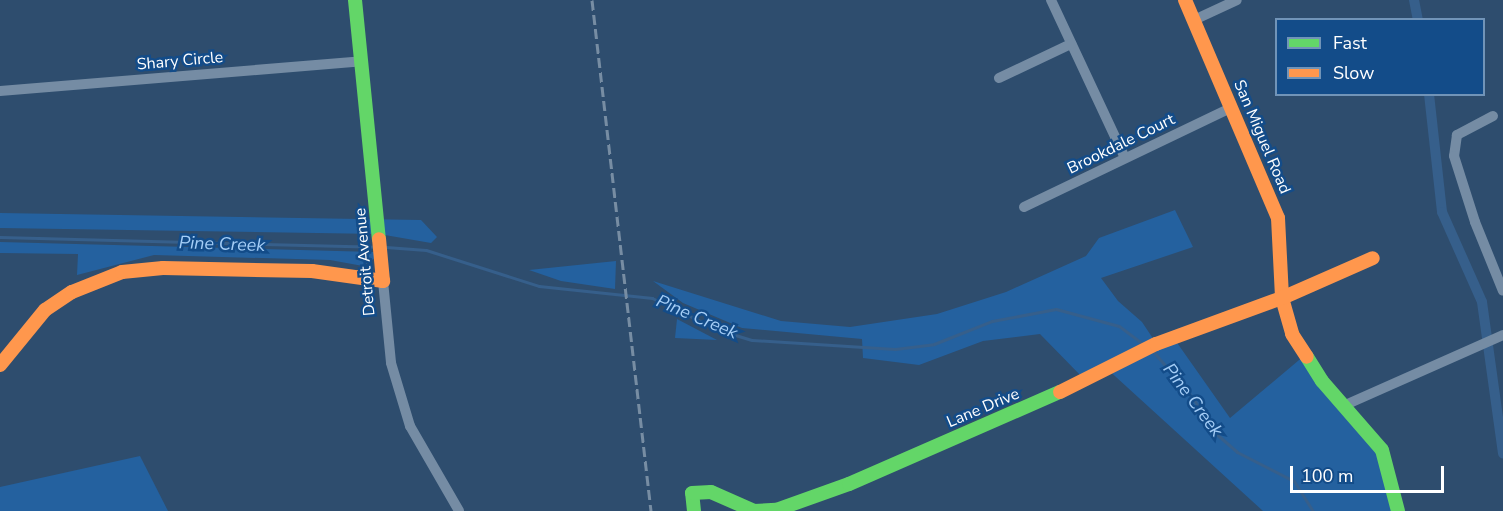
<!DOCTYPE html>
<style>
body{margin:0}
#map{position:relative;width:1503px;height:511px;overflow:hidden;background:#2e4d6e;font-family:"Nunito Sans",sans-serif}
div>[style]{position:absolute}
.green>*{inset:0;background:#24619f}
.stream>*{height:3px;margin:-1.5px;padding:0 1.5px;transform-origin:1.5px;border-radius:1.5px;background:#365f8b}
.canal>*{height:10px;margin:-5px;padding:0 5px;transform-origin:5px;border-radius:5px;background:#365f8b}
.street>*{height:10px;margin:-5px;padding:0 5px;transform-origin:5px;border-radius:5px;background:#758ca4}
.fast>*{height:14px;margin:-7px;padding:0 7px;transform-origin:7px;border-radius:7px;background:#63d668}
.slow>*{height:14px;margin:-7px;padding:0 7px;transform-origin:7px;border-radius:7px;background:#ff974d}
.rail>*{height:3px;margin-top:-1.5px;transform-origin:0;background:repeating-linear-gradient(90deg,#778da3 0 10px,transparent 0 14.5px)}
span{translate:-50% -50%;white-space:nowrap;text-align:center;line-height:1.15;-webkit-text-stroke:5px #134c89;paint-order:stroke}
.street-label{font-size:16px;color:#fff}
.water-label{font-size:18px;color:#a5cef7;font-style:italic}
.legend{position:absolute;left:1275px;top:18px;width:210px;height:78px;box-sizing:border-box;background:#134c89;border:2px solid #7194b8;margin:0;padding:8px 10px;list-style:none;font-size:18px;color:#fff}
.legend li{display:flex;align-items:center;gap:12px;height:30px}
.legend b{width:30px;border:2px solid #7194b8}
.scale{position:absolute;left:1290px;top:466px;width:154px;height:27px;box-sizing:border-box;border:3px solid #fff;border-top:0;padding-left:8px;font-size:18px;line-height:21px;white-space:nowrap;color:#fff;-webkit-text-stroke:4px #134c89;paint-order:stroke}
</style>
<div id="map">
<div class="green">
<i style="clip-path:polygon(1175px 210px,1193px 247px,1101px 278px,1118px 301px,1142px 322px,1156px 343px,1173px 337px,1230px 418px,1305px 355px,1382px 450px,1398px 511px,1263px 511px,1105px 367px,1083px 378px,1040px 334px,983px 341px,919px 365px,863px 358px,862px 339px,742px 328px,683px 303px,653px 281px,781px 321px,850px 327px,937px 314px,1006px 292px,1086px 256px,1099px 238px)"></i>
<i style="clip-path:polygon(0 213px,421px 220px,437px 237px,431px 243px,379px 234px,0 228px)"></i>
<i style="clip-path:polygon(0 242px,374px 252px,375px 258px,363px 266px,330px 260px,154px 255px,77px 275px,78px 254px,0 253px)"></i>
<i style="clip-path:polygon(616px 261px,615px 289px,561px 281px,529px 270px)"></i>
<i style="clip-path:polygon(677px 319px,717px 340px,675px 338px)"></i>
<i style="clip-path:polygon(140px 456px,168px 511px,0 511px,0 487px)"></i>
</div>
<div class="stream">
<i style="left:0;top:237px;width:376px;rotate:1.5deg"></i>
<i style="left:386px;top:247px;width:40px;rotate:4.3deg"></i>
<i style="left:426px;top:250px;width:119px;rotate:17.7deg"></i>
<i style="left:539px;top:286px;width:114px;rotate:6.1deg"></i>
<i style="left:652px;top:298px;width:74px;rotate:25.5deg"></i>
<i style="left:719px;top:330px;width:34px;rotate:17deg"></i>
<i style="left:752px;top:340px;width:143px;rotate:3.6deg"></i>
<i style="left:895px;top:349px;width:39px;rotate:-7deg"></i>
<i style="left:934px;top:344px;width:62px;rotate:-21.6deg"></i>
<i style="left:992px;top:321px;width:65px;rotate:-10.6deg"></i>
<i style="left:1056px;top:309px;width:65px;rotate:15.1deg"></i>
<i style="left:1119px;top:326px;width:31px;rotate:37deg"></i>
<i style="left:1152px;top:350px;width:63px;rotate:49.5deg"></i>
<i style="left:1193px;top:398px;width:39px;rotate:59deg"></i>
<i style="left:1213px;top:431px;width:32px;rotate:41deg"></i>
<i style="left:1237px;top:452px;width:64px;rotate:27deg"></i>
<i style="left:1294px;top:481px;width:36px;rotate:58deg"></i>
</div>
<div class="canal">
<i style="left:1414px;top:0;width:20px;rotate:79deg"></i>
<i style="left:1429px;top:94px;width:119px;rotate:83.7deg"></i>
<i style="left:1442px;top:212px;width:98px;rotate:66deg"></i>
<i style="left:1482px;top:302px;width:153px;rotate:82.1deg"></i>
</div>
<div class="street">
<i style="left:1051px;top:0;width:174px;rotate:64.9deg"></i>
<i style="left:1194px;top:20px;width:47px;rotate:-24.9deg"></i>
<i style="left:999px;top:78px;width:80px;rotate:-25.3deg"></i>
<i style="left:0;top:91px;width:363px;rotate:-4.7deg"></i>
<i style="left:1493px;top:116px;width:41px;rotate:152.2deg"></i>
<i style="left:1457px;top:135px;width:21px;rotate:98deg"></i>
<i style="left:1454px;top:156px;width:69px;rotate:72.3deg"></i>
<i style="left:1475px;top:222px;width:74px;rotate:67.9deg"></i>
<i style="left:1024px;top:207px;width:229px;rotate:-25.6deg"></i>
<i style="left:383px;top:281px;width:82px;rotate:84.4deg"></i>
<i style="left:391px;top:363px;width:66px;rotate:73.2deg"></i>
<i style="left:410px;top:426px;width:98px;rotate:60deg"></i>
<i style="left:1343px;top:406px;width:175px;rotate:-23.9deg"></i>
</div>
<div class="fast">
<i style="left:355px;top:0;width:240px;rotate:84.3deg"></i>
<i style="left:1307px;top:357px;width:28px;rotate:58deg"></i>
<i style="left:1322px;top:381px;width:91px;rotate:49deg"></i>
<i style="left:1382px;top:450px;width:63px;rotate:75.3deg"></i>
<i style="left:694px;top:511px;width:18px;rotate:-96deg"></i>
<i style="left:692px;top:493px;width:19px;rotate:-3deg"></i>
<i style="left:711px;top:492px;width:47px;rotate:23.8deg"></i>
<i style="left:754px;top:511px;width:22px;rotate:-3deg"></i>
<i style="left:776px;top:510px;width:77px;rotate:-19.6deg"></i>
<i style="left:849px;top:484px;width:230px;rotate:-23.6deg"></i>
</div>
<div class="slow">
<i style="left:1185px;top:0;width:237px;rotate:66.9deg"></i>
<i style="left:1278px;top:218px;width:80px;rotate:87.1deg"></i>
<i style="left:1282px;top:298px;width:37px;rotate:74deg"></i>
<i style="left:1292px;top:334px;width:27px;rotate:57deg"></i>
<i style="left:0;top:365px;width:71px;rotate:-50.7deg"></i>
<i style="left:45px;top:310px;width:32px;rotate:-34deg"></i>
<i style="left:72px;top:292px;width:54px;rotate:-21.8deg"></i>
<i style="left:122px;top:272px;width:41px;rotate:-5.6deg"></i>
<i style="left:163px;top:268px;width:149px;rotate:1.2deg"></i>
<i style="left:312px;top:271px;width:72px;rotate:8deg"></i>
<i style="left:383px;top:281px;width:42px;rotate:-95.4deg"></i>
<i style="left:1060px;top:392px;width:107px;rotate:-26.6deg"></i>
<i style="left:1156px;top:344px;width:134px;rotate:-20.1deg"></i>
<i style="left:1282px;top:298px;width:99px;rotate:-23.7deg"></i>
</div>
<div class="rail">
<i style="left:592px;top:0;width:514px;rotate:83.41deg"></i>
</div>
<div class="street-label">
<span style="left:180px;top:61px;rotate:-5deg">Shary Circle</span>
<span style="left:1262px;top:137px;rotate:67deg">San Miguel Road</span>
<span style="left:1121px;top:144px;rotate:-26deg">Brookdale Court</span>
<span style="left:365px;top:262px;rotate:-95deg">Detroit Avenue</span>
<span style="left:983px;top:408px;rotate:-23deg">Lane Drive</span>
</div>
<div class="water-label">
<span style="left:222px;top:244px;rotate:2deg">Pine Creek</span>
<span style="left:697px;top:317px;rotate:23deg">Pine Creek</span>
<span style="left:1193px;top:400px;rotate:53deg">Pine Creek</span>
</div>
<ul class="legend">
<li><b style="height:8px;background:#63d668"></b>Fast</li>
<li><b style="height:8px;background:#ff974d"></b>Slow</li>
</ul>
<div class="scale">100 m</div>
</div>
